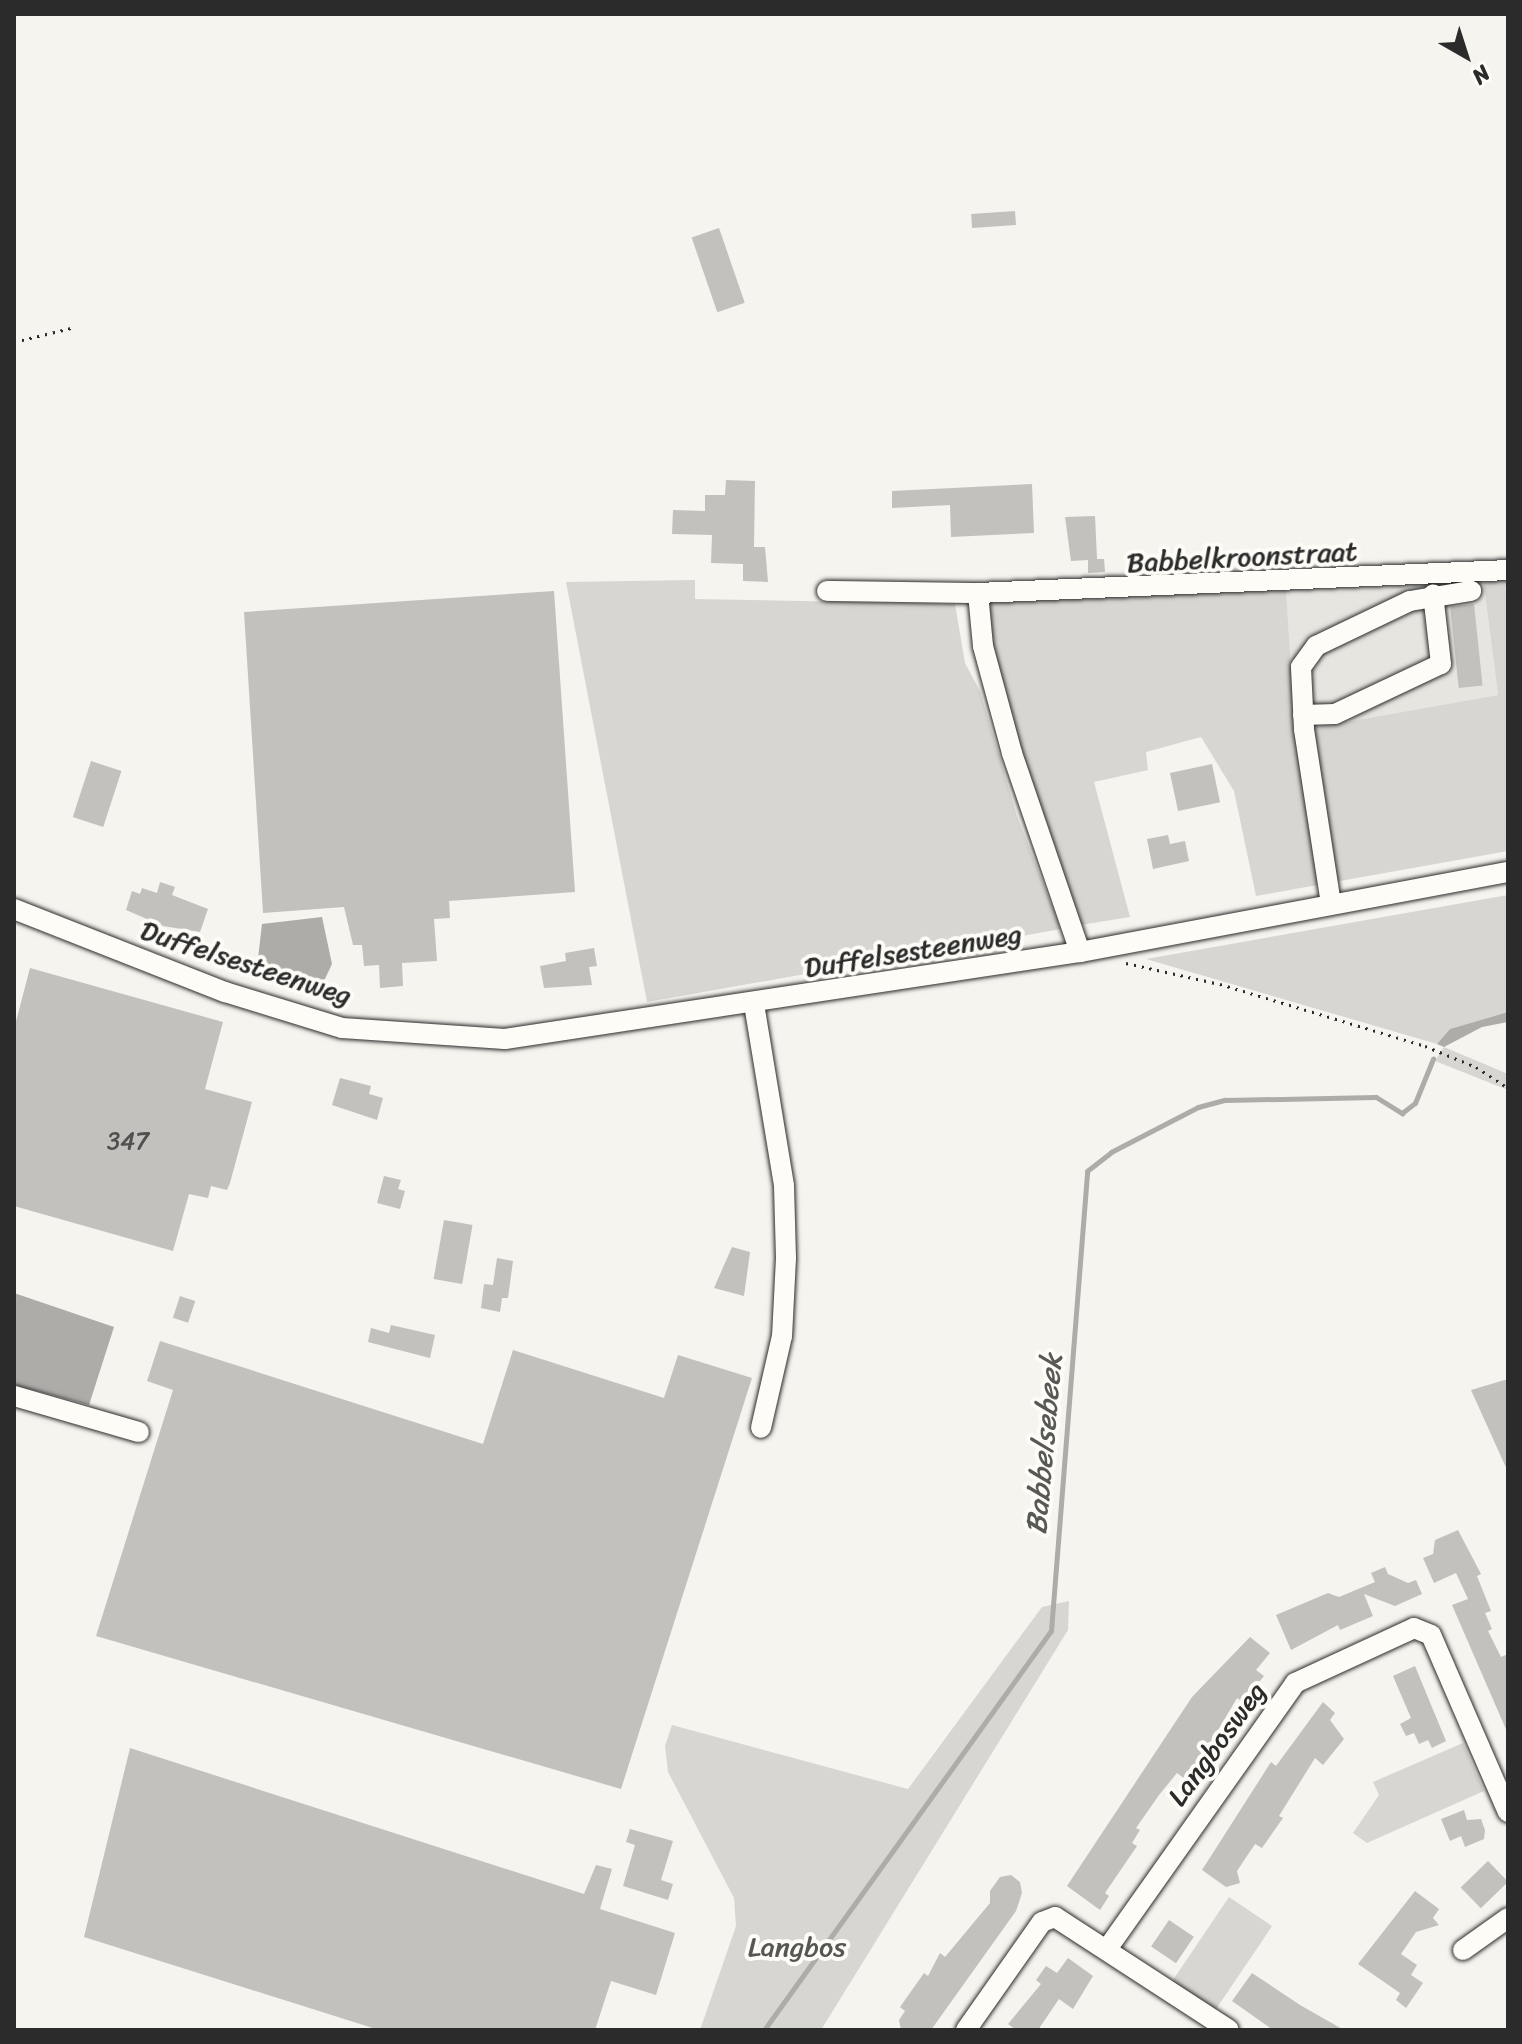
<!DOCTYPE html>
<style>
body{margin:0}
#map{position:relative;width:1522px;height:2044px;overflow:hidden;background:#f5f4ef;font-family:Sriracha,sans-serif}
div>[style]{position:absolute}
.built>*{inset:0;background:#e6e5e0}
.green>*{inset:0;background:#d7d6d2;transform-origin:0 0}
.water>*{inset:0;background:#adaca9}
.stream>*{height:5px;margin:-2.5px;padding:0 2.5px;transform-origin:2.5px;border-radius:2.5px;background:#adaca9}
.building>*{inset:0;background:#c2c1be;transform-origin:0 0}
.path>*{height:3px;margin-top:-1.5px;transform-origin:0;background:repeating-linear-gradient(90deg,#2b2b2b 0 2px,transparent 0 8px)}
.roads{filter:drop-shadow(0 0 2px #2b2b2b) drop-shadow(0 0 2px #2b2b2b)}
.minor>*{height:20px;margin:-10px;padding:0 10px;transform-origin:10px;border-radius:10px;background:#fdfcf7}
span{translate:-50% -50%;white-space:nowrap;text-align:center;line-height:1.15;-webkit-text-stroke:8px #fdfcf7;paint-order:stroke}
.number-label{font-size:24px;color:#515050}
.number-label span{-webkit-text-stroke-width:0}
.street-label{font-size:28px;color:#2b2b2b}
.park-label{font-size:28px;color:#565655}
.water-label{font-size:30px;color:#585857;font-style:italic}
.frame{position:absolute;inset:0;border:16px solid #2b2b2b;pointer-events:none}
.north{position:absolute;left:1426px;top:16px;width:80px;height:80px;-webkit-text-stroke:6px #fdfcf7;paint-order:stroke;rotate:141deg;font-size:22px;font-weight:700;line-height:32px;text-align:center;color:#2b2b2b}
.north::after{content:'';display:block;margin:auto;width:28px;height:36px;background:#2b2b2b;clip-path:polygon(50% 0,100% 100%,50% 72%,0 100%)}
</style>
<div id="map">
<div class="built">
<i style="clip-path:polygon(1483px 578px,1498px 695px,1295px 731px,1286px 589px)"></i>
</div>
<div class="green">
<i style="clip-path:polygon(1508px 577px,1508px 851px,1256px 896px,1234px 791px,1201px 737px,1146px 752px,1148px 770px,1094px 782px,1130px 917px,1080px 925px,1051px 848px,989px 641px,986px 603px,1286px 589px,1295px 731px,1498px 695px,1483px 578px)"></i>
<i style="clip-path:polygon(695px 580px,695px 599px,955px 604px,965px 663px,980px 691px,1017px 816px,1061px 929px,647px 1002px,566px 582px)"></i>
<i style="clip-path:polygon(1508px 895px,1508px 1012px,1450px 1029px,1437px 1044px,1146px 959px)"></i>
<i style="clip-path:polygon(1444px 1047px,1508px 1074px,1508px 1090px,1435px 1061px)"></i>
<i style="clip-path:polygon(1069px 1601px,1068px 1630px,821px 2030px,700px 2030px,736px 1926px,734px 1898px,668px 1772px,665px 1746px,672px 1725px,908px 1789px,1042px 1607px)"></i>
<i style="clip-path:polygon(1463px 1743px,1484px 1791px,1367px 1843px,1353px 1833px,1379px 1795px,1373px 1782px)"></i>
<i style="left:1229px;top:1897px;width:52px;height:108px;rotate:34deg"></i>
</div>
<div class="water">
<i style="clip-path:polygon(322px 917px,332px 964px,324px 981px,257px 967px,262px 924px)"></i>
<i style="clip-path:polygon(1508px 1012px,1508px 1022px,1482px 1027px,1444px 1047px,1437px 1044px,1450px 1029px)"></i>
<i style="clip-path:polygon(14px 1293px,114px 1327px,89px 1405px,14px 1385px)"></i>
</div>
<div class="stream">
<i style="left:764px;top:2030px;width:491px;rotate:-54.3deg"></i>
<i style="left:1051px;top:1631px;width:461px;rotate:-85.5deg"></i>
<i style="left:1087px;top:1171px;width:31px;rotate:-38deg"></i>
<i style="left:1111px;top:1152px;width:98px;rotate:-27.3deg"></i>
<i style="left:1198px;top:1107px;width:28px;rotate:-15deg"></i>
<i style="left:1225px;top:1100px;width:151px;rotate:-1.1deg"></i>
<i style="left:1376px;top:1097px;width:31px;rotate:32deg"></i>
<i style="left:1402px;top:1113px;width:16px;rotate:-38deg"></i>
<i style="left:1415px;top:1103px;width:48px;rotate:-67.8deg"></i>
</div>
<div class="building">
<i style="left:1015px;top:211px;width:14px;height:44px;rotate:86deg"></i>
<i style="left:719px;top:228px;width:79px;height:29px;rotate:71deg"></i>
<i style="clip-path:polygon(726px 480px,755px 481px,754px 547px,765px 547px,768px 582px,743px 581px,743px 564px,711px 563px,712px 535px,672px 534px,673px 510px,705px 511px,705px 495px,725px 495px)"></i>
<i style="clip-path:polygon(1032px 484px,1034px 533px,951px 537px,950px 505px,892px 508px,892px 491px)"></i>
<i style="clip-path:polygon(1095px 516px,1097px 559px,1104px 559px,1105px 572px,1088px 573px,1088px 560px,1071px 561px,1065px 517px)"></i>
<i style="clip-path:polygon(554px 591px,575px 892px,449px 901px,450px 918px,434px 919px,437px 961px,402px 963px,403px 986px,380px 988px,379px 965px,364px 966px,362px 945px,353px 945px,344px 907px,263px 913px,244px 612px)"></i>
<i style="left:1474px;top:604px;width:82px;height:24px;rotate:84deg"></i>
<i style="left:91px;top:761px;width:32px;height:59px;rotate:18deg"></i>
<i style="left:1212px;top:764px;width:39px;height:43px;rotate:78deg"></i>
<i style="clip-path:polygon(1168px 835px,1170px 844px,1185px 841px,1189px 861px,1153px 869px,1147px 839px)"></i>
<i style="clip-path:polygon(160px 882px,175px 887px,172px 895px,208px 909px,200px 932px,163px 926px,126px 910px,132px 891px,140px 894px,142px 888px,157px 893px)"></i>
<i style="clip-path:polygon(594px 948px,597px 966px,589px 967px,592px 985px,544px 988px,540px 966px,566px 961px,565px 953px)"></i>
<i style="clip-path:polygon(30px 968px,223px 1022px,205px 1089px,252px 1102px,230px 1183px,227px 1190px,211px 1186px,208px 1198px,189px 1194px,173px 1251px,14px 1206px,14px 1029px)"></i>
<i style="clip-path:polygon(340px 1078px,371px 1086px,369px 1094px,383px 1098px,377px 1120px,332px 1105px)"></i>
<i style="clip-path:polygon(384px 1176px,401px 1180px,398px 1189px,405px 1191px,400px 1209px,377px 1203px)"></i>
<i style="left:444px;top:1220px;width:29px;height:60px;rotate:10deg"></i>
<i style="clip-path:polygon(732px 1247px,750px 1252px,744px 1296px,714px 1288px)"></i>
<i style="clip-path:polygon(497px 1258px,513px 1261px,508px 1298px,502px 1298px,500px 1312px,481px 1308px,484px 1284px,493px 1285px)"></i>
<i style="left:180px;top:1296px;width:16px;height:23px;rotate:18deg"></i>
<i style="clip-path:polygon(391px 1325px,435px 1335px,430px 1358px,368px 1342px,371px 1328px,389px 1333px)"></i>
<i style="clip-path:polygon(160px 1341px,483px 1444px,513px 1350px,664px 1398px,678px 1355px,752px 1378px,621px 1789px,96px 1636px,173px 1390px,147px 1381px)"></i>
<i style="clip-path:polygon(1508px 1379px,1508px 1472px,1471px 1390px)"></i>
<i style="clip-path:polygon(1458px 1530px,1481px 1574px,1477px 1576px,1491px 1611px,1485px 1613px,1492px 1629px,1488px 1631px,1501px 1657px,1508px 1654px,1508px 1734px,1452px 1605px,1468px 1599px,1456px 1573px,1434px 1583px,1423px 1558px,1433px 1554px,1435px 1540px)"></i>
<i style="clip-path:polygon(1385px 1567px,1388px 1574px,1408px 1583px,1416px 1580px,1422px 1594px,1395px 1606px,1364px 1594px,1373px 1616px,1340px 1630px,1338px 1625px,1291px 1650px,1276px 1615px,1328px 1593px,1339px 1597px,1375px 1582px,1371px 1573px)"></i>
<i style="clip-path:polygon(1250px 1637px,1270px 1653px,1256px 1670px,1264px 1676px,1243px 1702px,1237px 1698px,1188px 1781px,1177px 1773px,1159px 1795px,1136px 1828px,1140px 1830px,1132px 1843px,1137px 1846px,1105px 1893px,1109px 1896px,1100px 1910px,1067px 1886px,1192px 1697px)"></i>
<i style="clip-path:polygon(1415px 1666px,1446px 1741px,1432px 1748px,1428px 1740px,1419px 1744px,1414px 1733px,1406px 1736px,1400px 1724px,1411px 1718px,1393px 1676px)"></i>
<i style="clip-path:polygon(1323px 1702px,1335px 1713px,1330px 1720px,1344px 1739px,1323px 1765px,1315px 1758px,1279px 1816px,1283px 1818px,1262px 1848px,1255px 1844px,1237px 1871px,1240px 1883px,1226px 1887px,1202px 1870px,1271px 1762px,1276px 1766px)"></i>
<i style="clip-path:polygon(130px 1748px,584px 1894px,596px 1865px,612px 1869px,600px 1909px,675px 1933px,656px 1995px,611px 1981px,595px 2030px,379px 2030px,84px 1937px)"></i>
<i style="clip-path:polygon(1464px 1810px,1467px 1820px,1481px 1819px,1485px 1830px,1484px 1839px,1465px 1847px,1461px 1836px,1450px 1841px,1441px 1819px)"></i>
<i style="clip-path:polygon(630px 1829px,673px 1841px,661px 1880px,673px 1884px,668px 1900px,623px 1886px,635px 1845px,626px 1842px)"></i>
<i style="left:1488px;top:1861px;width:29px;height:38px;rotate:46deg"></i>
<i style="clip-path:polygon(1011px 1875px,1020px 1882px,1022px 1893px,1016px 1911px,931px 2030px,901px 2030px,899px 2020px,905px 2011px,900px 2007px,924px 1973px,928px 1976px,940px 1953px,945px 1957px,990px 1903px,990px 1891px,1000px 1877px)"></i>
<i style="clip-path:polygon(1415px 1891px,1439px 1909px,1433px 1918px,1439px 1925px,1416px 1932px,1401px 1954px,1417px 1965px,1411px 1975px,1423px 1983px,1406px 2008px,1396px 2000px,1400px 1993px,1358px 1964px)"></i>
<i style="left:1169px;top:1920px;width:30px;height:32px;rotate:34deg"></i>
<i style="clip-path:polygon(1068px 1958px,1093px 1976px,1073px 2009px,1059px 1999px,1038px 2030px,1016px 2030px,1008px 2024px,1041px 1984px,1036px 1980px,1046px 1966px,1057px 1973px)"></i>
<i style="clip-path:polygon(1252px 1973px,1300px 2005px,1344px 2030px,1273px 2030px,1232px 2001px)"></i>
</div>
<div class="path">
<i style="left:14px;top:342px;width:63px;rotate:-13.8deg"></i>
<i style="left:1126px;top:963px;width:96px;rotate:12.6deg"></i>
<i style="left:1220px;top:984px;width:214px;rotate:16.8deg"></i>
<i style="left:1425px;top:1046px;width:55px;rotate:22.4deg"></i>
<i style="left:1476px;top:1067px;width:38px;rotate:33deg"></i>
</div>
<div class="roads">
<div class="minor">
<i style="left:827px;top:591px;width:151px;rotate:0.8deg"></i>
<i style="left:1303px;top:715px;width:32px;rotate:-2deg"></i>
<i style="left:1335px;top:714px;width:117px;rotate:-25.3deg"></i>
<i style="left:1441px;top:664px;width:70px;rotate:-96.5deg"></i>
<i style="left:1331px;top:904px;width:177px;rotate:-98.8deg"></i>
<i style="left:1304px;top:729px;width:62px;rotate:-92.8deg"></i>
<i style="left:1301px;top:667px;width:26px;rotate:-54deg"></i>
<i style="left:1316px;top:646px;width:104px;rotate:-25.6deg"></i>
<i style="left:1410px;top:601px;width:62px;rotate:-9.3deg"></i>
<i style="left:14px;top:909px;width:227px;rotate:21.5deg"></i>
<i style="left:225px;top:992px;width:122px;rotate:17.1deg"></i>
<i style="left:342px;top:1028px;width:163px;rotate:3.9deg"></i>
<i style="left:505px;top:1039px;width:582px;rotate:-8.6deg"></i>
<i style="left:1080px;top:952px;width:435px;rotate:-10.6deg"></i>
<i style="left:1080px;top:952px;width:210px;rotate:-108.9deg"></i>
<i style="left:1012px;top:753px;width:111px;rotate:-105.2deg"></i>
<i style="left:983px;top:646px;width:53px;rotate:-95.4deg"></i>
<i style="left:978px;top:593px;width:530px;rotate:-2.48deg"></i>
<i style="left:754px;top:1004px;width:184px;rotate:80.6deg"></i>
<i style="left:784px;top:1186px;width:72px;rotate:88.4deg"></i>
<i style="left:786px;top:1258px;width:78px;rotate:92.9deg"></i>
<i style="left:782px;top:1336px;width:94px;rotate:102.9deg"></i>
<i style="left:14px;top:1396px;width:130px;rotate:16.1deg"></i>
<i style="left:1107px;top:1949px;width:326px;rotate:-54.7deg"></i>
<i style="left:1295px;top:1683px;width:131px;rotate:-24.8deg"></i>
<i style="left:1414px;top:1628px;width:18px;rotate:22deg"></i>
<i style="left:1431px;top:1635px;width:193px;rotate:66.5deg"></i>
<i style="left:1463px;top:1950px;width:55px;rotate:-35.4deg"></i>
<i style="left:966px;top:2030px;width:132px;rotate:-54.9deg"></i>
<i style="left:1042px;top:1922px;width:14px;rotate:-21deg"></i>
<i style="left:1055px;top:1917px;width:207px;rotate:33deg"></i>
</div>
</div>
<div class="number-label">
<span style="left:128px;top:1142px">347</span>
</div>
<div class="street-label">
<span style="left:1242px;top:557px;rotate:-3deg">Babbelkroonstraat</span>
<span style="left:913px;top:951px;rotate:-9deg">Duffelsesteenweg</span>
<span style="left:246px;top:963px;rotate:18deg">Duffelsesteenweg</span>
<span style="left:1217px;top:1744px;rotate:-54deg">Langbosweg</span>
</div>
<div class="park-label">
<span style="left:797px;top:1947px">Langbos</span>
</div>
<div class="water-label">
<span style="left:1044px;top:1444px;rotate:-85deg">Babbelsebeek</span>
</div>
<div class="frame"></div>
<div class="north">N</div>
</div>
